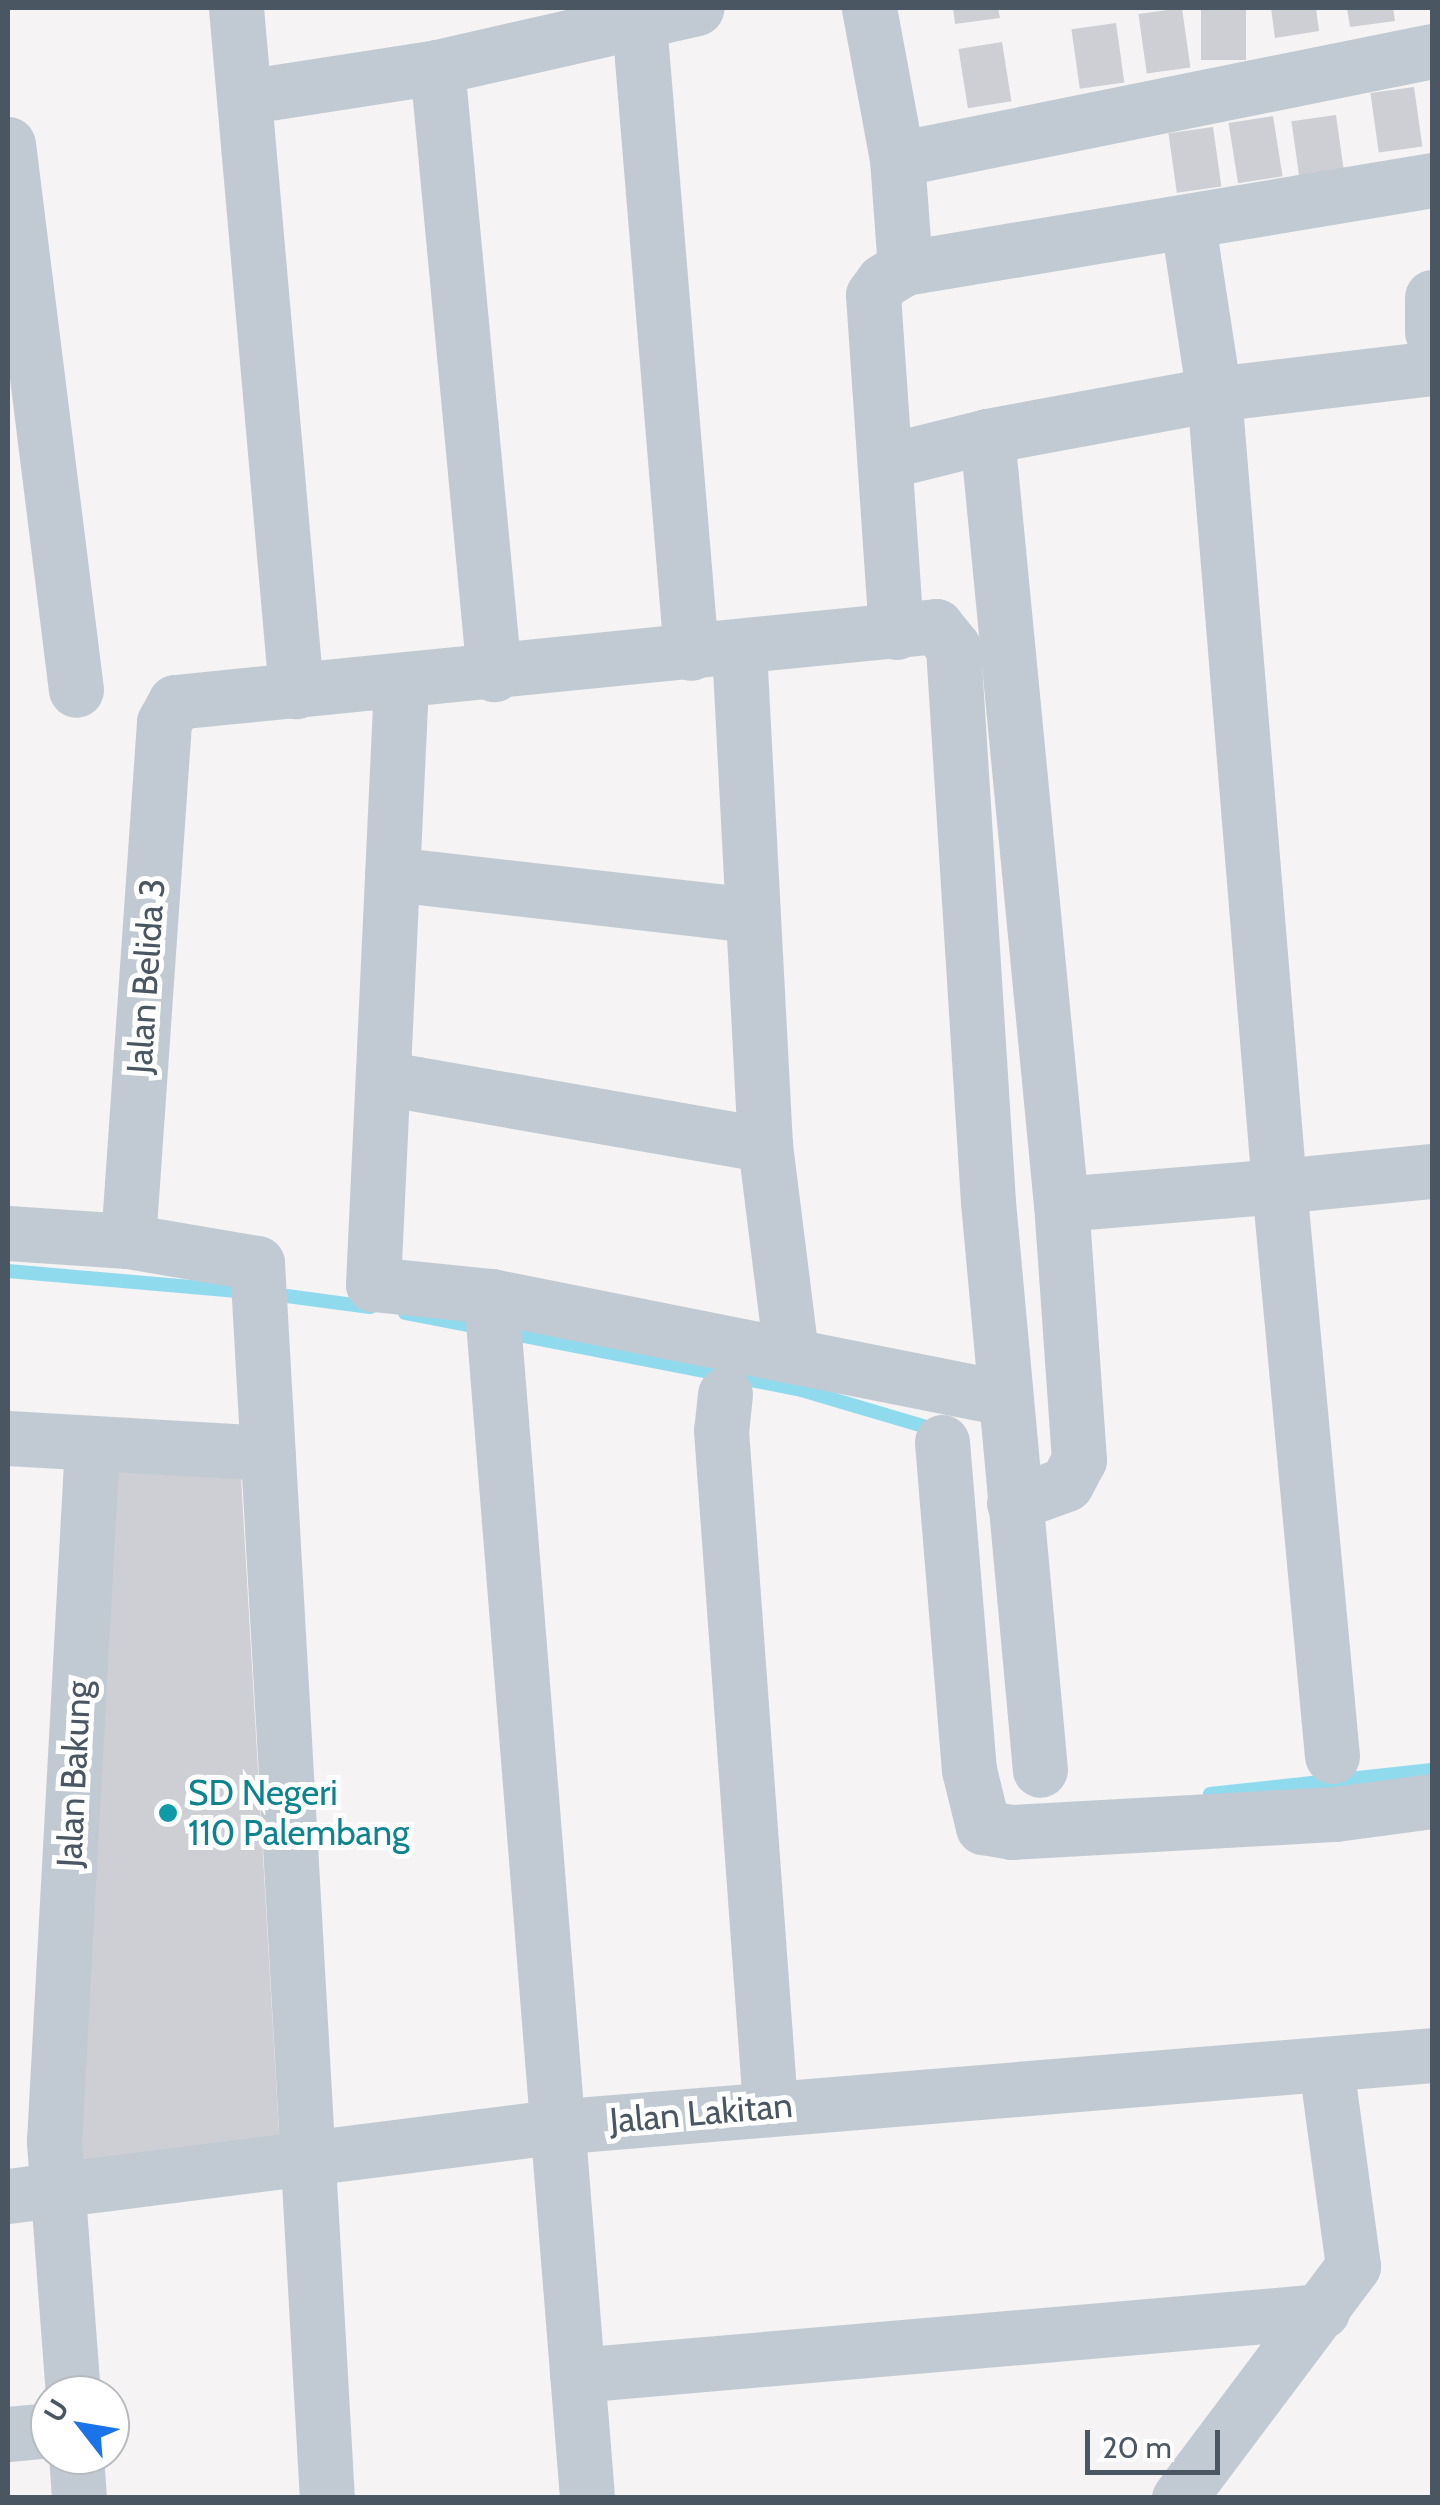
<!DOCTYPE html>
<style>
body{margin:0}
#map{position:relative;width:1440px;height:2505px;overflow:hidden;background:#f5f3f3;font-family:Cabin,sans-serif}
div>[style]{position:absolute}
.stream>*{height:14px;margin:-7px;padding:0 7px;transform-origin:7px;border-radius:7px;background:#90daee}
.building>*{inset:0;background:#cdcfd5;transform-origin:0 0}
.minor>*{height:55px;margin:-27.5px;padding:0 27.5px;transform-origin:27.5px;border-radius:27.5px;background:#c1cad2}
.dots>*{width:28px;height:28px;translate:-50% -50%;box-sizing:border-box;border:5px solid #fff;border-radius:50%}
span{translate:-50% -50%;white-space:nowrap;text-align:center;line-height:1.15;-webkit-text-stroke:10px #fff;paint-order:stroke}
.street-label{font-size:35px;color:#4a5661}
.culture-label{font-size:35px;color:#0d838f}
.left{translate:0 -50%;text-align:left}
.frame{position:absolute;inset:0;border:10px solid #4a5661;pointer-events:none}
.north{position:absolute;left:30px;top:2375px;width:100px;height:100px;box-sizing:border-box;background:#fff;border:2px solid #b7bbc0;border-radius:50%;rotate:301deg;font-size:28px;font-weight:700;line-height:40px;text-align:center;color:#4a5661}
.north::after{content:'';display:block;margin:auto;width:35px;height:45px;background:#1a73e8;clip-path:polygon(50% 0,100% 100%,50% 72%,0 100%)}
.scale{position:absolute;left:1085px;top:2430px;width:135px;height:45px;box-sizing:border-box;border:5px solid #4a5661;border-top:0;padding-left:12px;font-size:30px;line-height:35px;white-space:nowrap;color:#4a5661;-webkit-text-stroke:8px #fff;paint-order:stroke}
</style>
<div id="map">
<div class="stream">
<i style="left:8px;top:1271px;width:239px;rotate:5deg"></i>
<i style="left:272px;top:1294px;width:99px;rotate:7.6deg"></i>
<i style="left:405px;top:1313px;width:79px;rotate:10.9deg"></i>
<i style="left:504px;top:1332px;width:299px;rotate:11deg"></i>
<i style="left:798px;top:1389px;width:144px;rotate:16.5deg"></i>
<i style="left:1210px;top:1794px;width:223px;rotate:-6.2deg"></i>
</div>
<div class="building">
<i style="clip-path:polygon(953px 8px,998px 8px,1000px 18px,955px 24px)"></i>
<i style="left:1182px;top:8px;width:60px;height:44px;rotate:82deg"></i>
<i style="left:1201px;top:8px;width:45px;height:52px"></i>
<i style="clip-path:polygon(1271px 8px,1316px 8px,1319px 31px,1275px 38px)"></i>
<i style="clip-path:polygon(1347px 8px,1393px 8px,1395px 21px,1350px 27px)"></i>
<i style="left:1116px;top:23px;width:60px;height:45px;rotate:82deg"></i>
<i style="left:1002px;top:42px;width:60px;height:44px;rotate:81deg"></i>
<i style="left:1414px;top:87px;width:60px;height:44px;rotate:82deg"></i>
<i style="left:1336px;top:115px;width:61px;height:45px;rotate:82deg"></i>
<i style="left:1273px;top:116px;width:61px;height:45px;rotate:81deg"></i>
<i style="left:1213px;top:127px;width:60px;height:45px;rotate:82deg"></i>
<i style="clip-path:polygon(92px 1467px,241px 1477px,280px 2149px,58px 2170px)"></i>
</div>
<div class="minor">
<i style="left:236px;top:8px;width:686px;rotate:84.98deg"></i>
<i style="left:869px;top:8px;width:154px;rotate:79.5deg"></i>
<i style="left:897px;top:159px;width:109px;rotate:85.8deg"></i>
<i style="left:639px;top:23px;width:632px;rotate:85.28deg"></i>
<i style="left:437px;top:67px;width:610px;rotate:84.64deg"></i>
<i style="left:244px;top:97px;width:195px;rotate:-8.8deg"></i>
<i style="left:437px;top:67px;width:266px;rotate:-12.8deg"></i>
<i style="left:8px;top:144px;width:550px;rotate:82.9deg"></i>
<i style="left:897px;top:159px;width:546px;rotate:-11.41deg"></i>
<i style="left:1188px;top:225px;width:171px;rotate:81.3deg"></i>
<i style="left:1214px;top:394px;width:220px;rotate:-6.8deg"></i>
<i style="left:1432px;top:297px;width:35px;rotate:90deg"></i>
<i style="left:887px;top:461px;width:103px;rotate:-14deg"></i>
<i style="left:896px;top:632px;width:338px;rotate:-93.9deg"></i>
<i style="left:873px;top:295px;width:17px;rotate:-54deg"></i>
<i style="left:883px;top:281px;width:26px;rotate:-31deg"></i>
<i style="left:905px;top:268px;width:534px;rotate:-9.48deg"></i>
<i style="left:739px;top:649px;width:497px;rotate:87deg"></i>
<i style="left:765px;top:1145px;width:212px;rotate:82.9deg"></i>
<i style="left:401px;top:684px;width:601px;rotate:92.67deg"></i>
<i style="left:373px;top:1284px;width:119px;rotate:5.8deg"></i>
<i style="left:491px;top:1296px;width:523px;rotate:11.25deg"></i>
<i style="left:392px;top:874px;width:363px;rotate:6.5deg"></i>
<i style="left:383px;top:1078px;width:388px;rotate:9.9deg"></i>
<i style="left:8px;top:1233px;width:120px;rotate:3.8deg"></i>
<i style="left:128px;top:1241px;width:131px;rotate:9.7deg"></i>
<i style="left:257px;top:1263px;width:1237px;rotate:86.76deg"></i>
<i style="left:128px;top:1241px;width:520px;rotate:-86.03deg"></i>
<i style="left:164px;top:722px;width:23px;rotate:-61deg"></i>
<i style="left:175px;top:702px;width:765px;rotate:-5.7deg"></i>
<i style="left:936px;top:626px;width:27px;rotate:51deg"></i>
<i style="left:953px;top:647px;width:556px;rotate:86.39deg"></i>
<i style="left:988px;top:1202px;width:570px;rotate:84.77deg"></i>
<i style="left:491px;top:1296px;width:1206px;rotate:85.43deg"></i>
<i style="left:725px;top:1394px;width:36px;rotate:96deg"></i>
<i style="left:721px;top:1430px;width:677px;rotate:85.85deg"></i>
<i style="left:8px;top:1438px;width:260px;rotate:3.3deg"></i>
<i style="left:942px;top:1442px;width:329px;rotate:85.3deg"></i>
<i style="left:969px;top:1770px;width:59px;rotate:76.2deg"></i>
<i style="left:983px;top:1827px;width:29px;rotate:10deg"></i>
<i style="left:1012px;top:1832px;width:324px;rotate:-3.2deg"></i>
<i style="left:1335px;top:1814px;width:98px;rotate:-7.6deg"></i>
<i style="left:1014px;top:1503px;width:55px;rotate:-20.1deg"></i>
<i style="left:1066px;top:1484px;width:27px;rotate:-62deg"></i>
<i style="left:1079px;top:1460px;width:257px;rotate:-94deg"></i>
<i style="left:1332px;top:1756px;width:572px;rotate:-95.31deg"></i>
<i style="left:1279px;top:1186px;width:795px;rotate:-94.69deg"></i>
<i style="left:1214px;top:394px;width:231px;rotate:169.5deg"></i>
<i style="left:987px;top:436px;width:772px;rotate:84.5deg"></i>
<i style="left:1061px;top:1204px;width:219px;rotate:-4.7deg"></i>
<i style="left:1279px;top:1186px;width:154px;rotate:-5.6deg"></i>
<i style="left:8px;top:2196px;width:549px;rotate:-7.22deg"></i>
<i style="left:553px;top:2127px;width:882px;rotate:-4.68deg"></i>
<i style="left:577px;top:2375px;width:748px;rotate:-4.91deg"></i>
<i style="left:73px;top:2395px;width:255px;rotate:-94.3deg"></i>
<i style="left:54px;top:2141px;width:698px;rotate:-86.88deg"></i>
<i style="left:8px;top:2434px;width:42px;rotate:-5.4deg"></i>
<i style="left:76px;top:2455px;width:43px;rotate:86deg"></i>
<i style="left:1179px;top:2498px;width:290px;rotate:-53.1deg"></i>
<i style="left:1353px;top:2266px;width:201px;rotate:-97.7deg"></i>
</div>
<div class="dots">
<i style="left:168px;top:1813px;background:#0f9aa8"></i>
</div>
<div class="street-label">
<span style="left:146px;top:976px;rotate:-86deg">Jalan Belida 3</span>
<span style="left:74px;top:1774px;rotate:-87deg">Jalan Bakung</span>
<span style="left:701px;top:2113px;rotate:-5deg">Jalan Lakitan</span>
</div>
<div class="culture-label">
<span class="left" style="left:188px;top:1813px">SD Negeri<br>110 Palembang</span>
</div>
<div class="frame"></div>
<div class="north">U</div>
<div class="scale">20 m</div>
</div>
